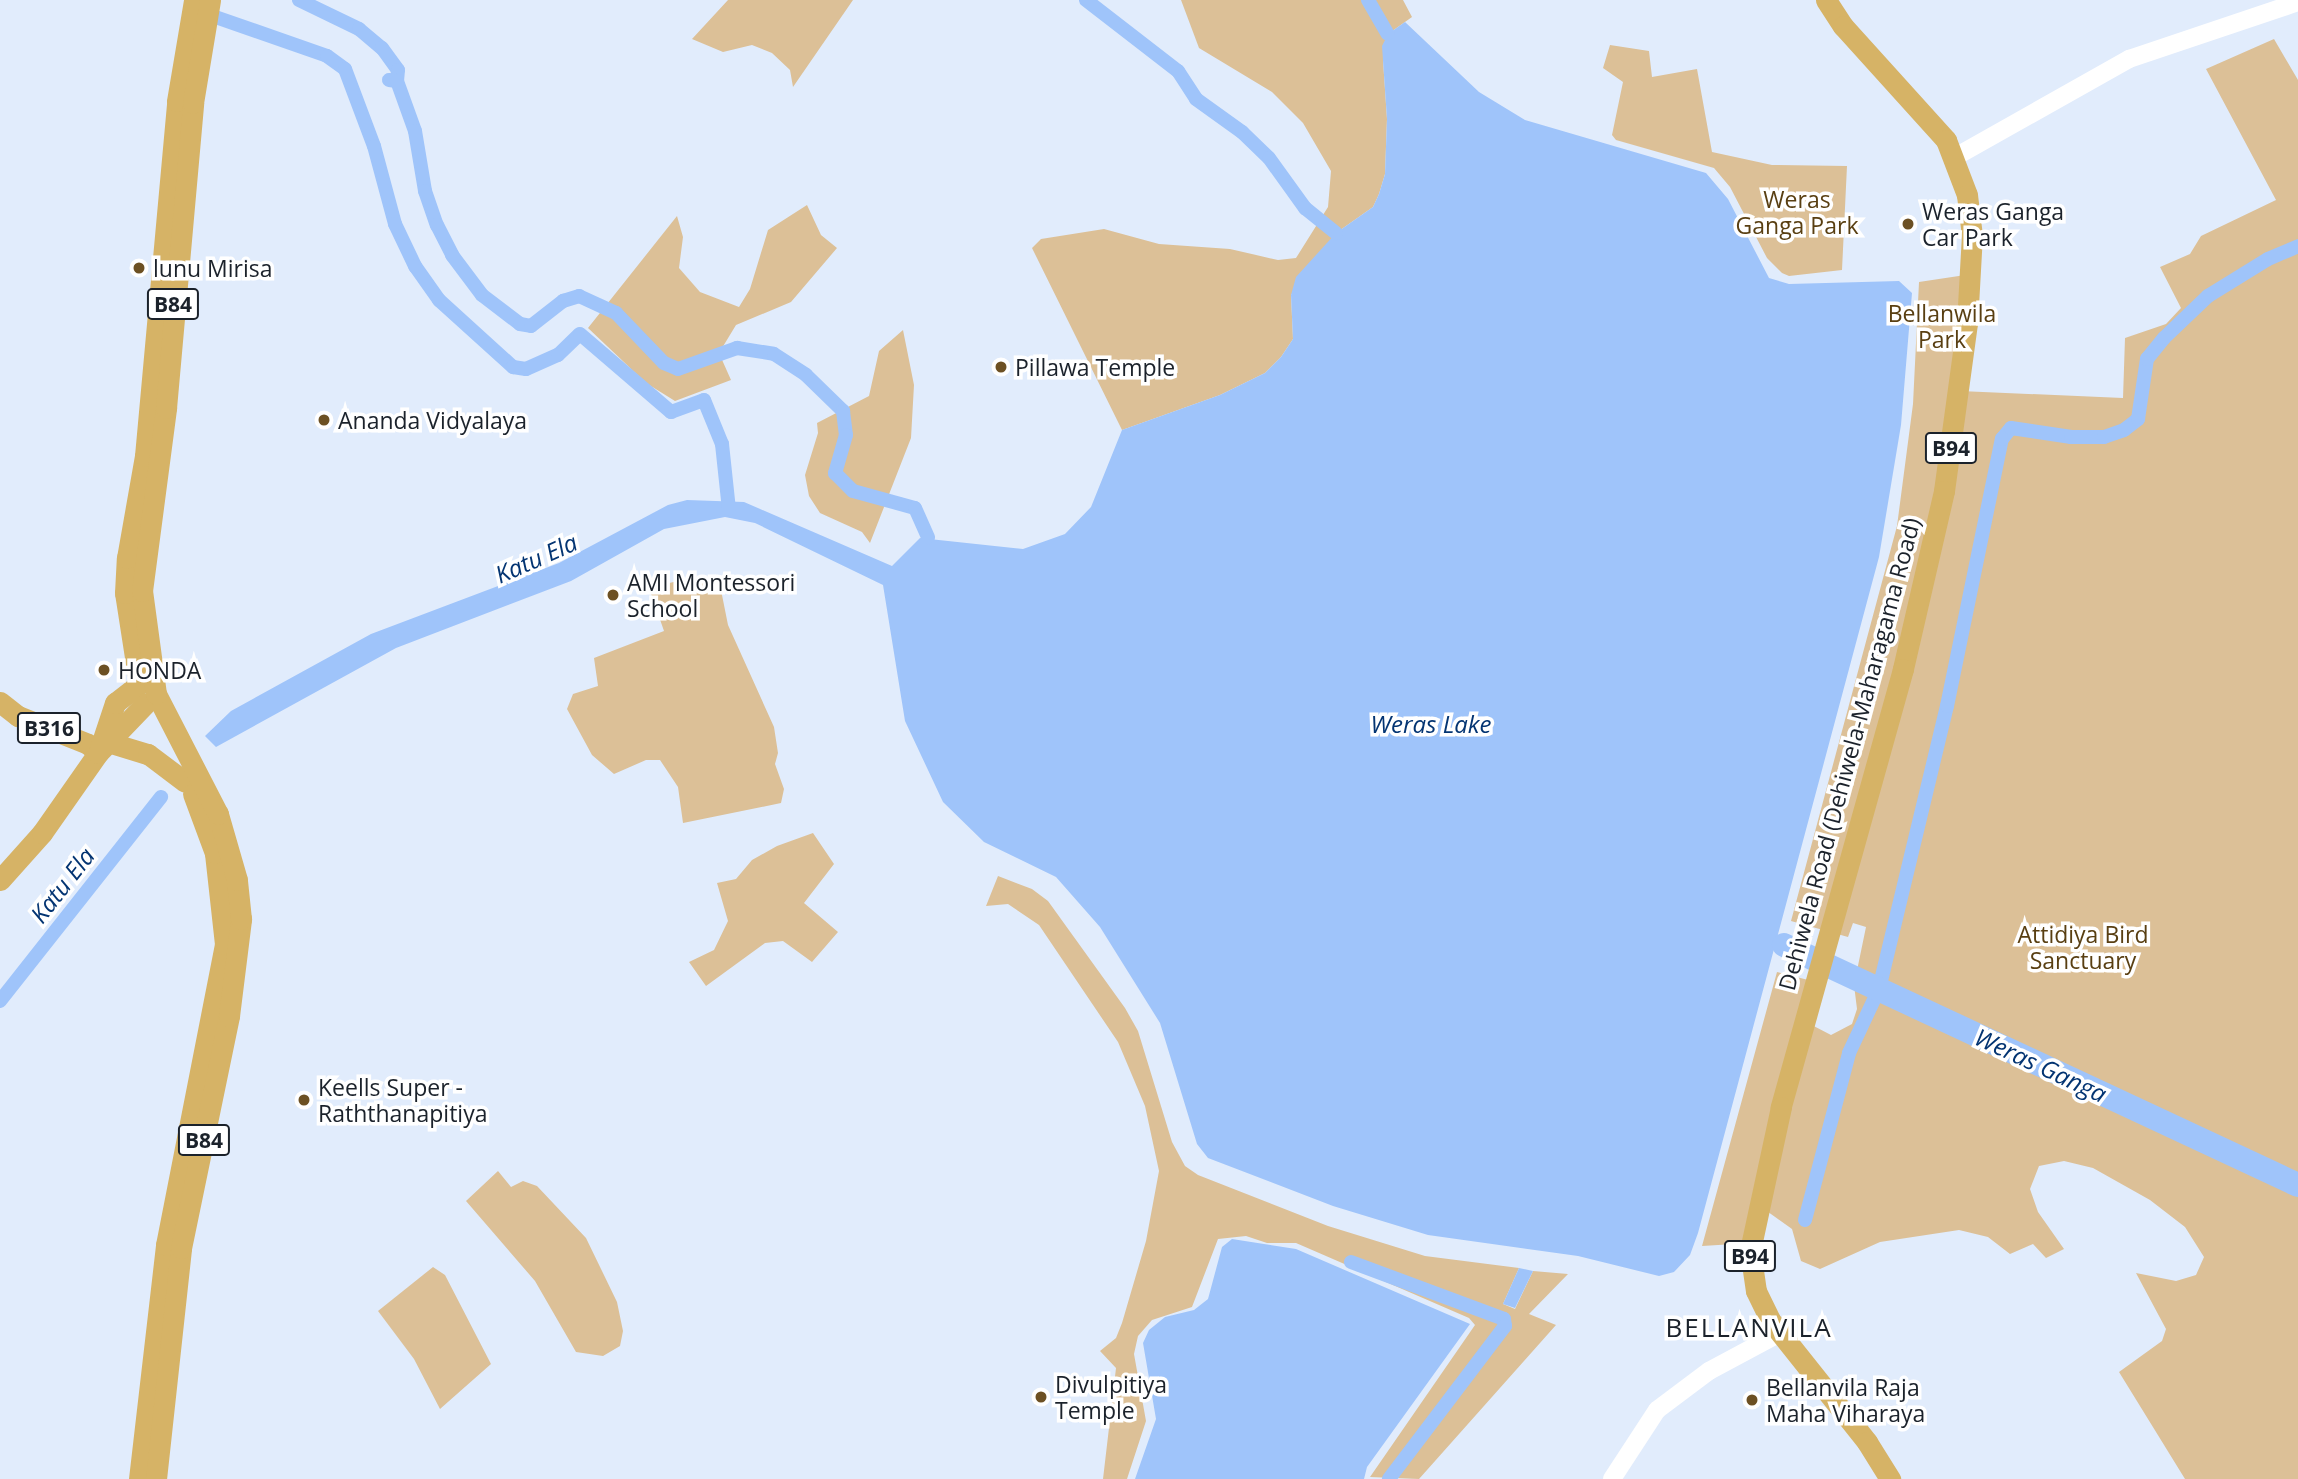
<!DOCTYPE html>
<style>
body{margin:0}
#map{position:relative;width:2298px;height:1479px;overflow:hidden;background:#e1ecfc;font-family:"Open Sans",sans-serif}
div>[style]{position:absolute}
.green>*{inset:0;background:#dcc097}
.water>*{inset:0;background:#9fc4fa}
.canal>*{height:14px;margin:-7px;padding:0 7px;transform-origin:7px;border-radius:7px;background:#9fc4fa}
.river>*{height:24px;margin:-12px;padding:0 12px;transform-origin:12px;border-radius:12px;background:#9fc4fa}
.tertiary>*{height:18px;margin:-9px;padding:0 9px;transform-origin:9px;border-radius:9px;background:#fff}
.primary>*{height:21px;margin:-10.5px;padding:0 10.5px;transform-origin:10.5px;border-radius:10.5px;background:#d6b366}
.dots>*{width:19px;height:19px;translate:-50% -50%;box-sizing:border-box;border:4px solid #fff;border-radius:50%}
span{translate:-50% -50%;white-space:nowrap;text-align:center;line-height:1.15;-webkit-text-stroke:7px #fff;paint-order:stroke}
.shield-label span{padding:2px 5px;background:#fff;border:2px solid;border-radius:5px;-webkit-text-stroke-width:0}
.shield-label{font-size:21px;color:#1b222b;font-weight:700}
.park-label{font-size:23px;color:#593f12}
.poi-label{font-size:23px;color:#1b222b}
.left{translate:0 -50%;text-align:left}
.street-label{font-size:23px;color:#1b222b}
.water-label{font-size:24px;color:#033472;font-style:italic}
.quarter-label{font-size:26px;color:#1b222b;letter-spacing:2px}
</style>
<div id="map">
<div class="green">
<i style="clip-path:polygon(728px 0,853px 0,793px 87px,790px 70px,772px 53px,752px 45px,723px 52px,692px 39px)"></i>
<i style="clip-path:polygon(1181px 0,1403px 0,1412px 17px,1388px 34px,1383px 60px,1387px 119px,1385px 174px,1379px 194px,1373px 207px,1336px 233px,1291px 295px,1293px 339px,1281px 357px,1265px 373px,1220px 395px,1122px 430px,1032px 248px,1041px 239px,1104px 229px,1159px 244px,1230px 249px,1278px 260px,1296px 258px,1328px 207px,1331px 171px,1303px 123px,1272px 92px,1199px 48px)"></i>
<i style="clip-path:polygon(2274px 39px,2298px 80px,2298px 1479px,2185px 1479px,2119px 1372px,2162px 1341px,2166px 1329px,2136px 1273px,2176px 1281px,2196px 1275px,2204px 1257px,2185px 1227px,2150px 1200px,2093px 1168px,2064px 1161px,2039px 1166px,2030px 1189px,2038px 1212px,2064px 1249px,2046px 1258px,2033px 1244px,2010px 1254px,1988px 1237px,1959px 1230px,1880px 1242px,1820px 1269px,1801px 1261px,1792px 1229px,1757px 1204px,1750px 1243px,1702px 1246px,1777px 972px,1816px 982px,1806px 1022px,1831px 1035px,1852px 1024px,1857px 1009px,1854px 985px,1866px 927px,1853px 923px,1848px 937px,1791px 921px,1897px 526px,1913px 404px,1919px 282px,1972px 274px,1960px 391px,2123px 398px,2125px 338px,2166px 324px,2181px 308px,2160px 267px,2190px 254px,2201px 236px,2276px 200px,2206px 69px)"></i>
<i style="clip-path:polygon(1610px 45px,1649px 51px,1652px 77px,1697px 69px,1712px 152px,1772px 165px,1847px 166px,1842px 270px,1789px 276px,1782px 273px,1767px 258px,1730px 187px,1714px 168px,1616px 140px,1612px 135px,1623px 82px,1603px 68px)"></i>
<i style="clip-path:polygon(807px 205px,821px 235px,837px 248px,791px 302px,736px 325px,719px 353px,731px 380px,675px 401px,646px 383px,588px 328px,677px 216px,683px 237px,679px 268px,700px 292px,739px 307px,750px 289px,768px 230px)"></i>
<i style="clip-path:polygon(903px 330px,914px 385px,911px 438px,870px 543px,862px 532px,820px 513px,809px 496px,805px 475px,818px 433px,817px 423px,869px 396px,879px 351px)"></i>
<i style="clip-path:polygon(702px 575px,719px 580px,728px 625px,774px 727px,778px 753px,775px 764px,784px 789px,781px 803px,683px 823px,678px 787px,660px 760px,646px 760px,614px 774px,592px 755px,567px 709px,573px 694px,598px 686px,594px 658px,664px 631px,649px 588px)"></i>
<i style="clip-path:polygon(813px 833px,834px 864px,804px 903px,838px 932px,812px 962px,783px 941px,765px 943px,706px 986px,689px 962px,714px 950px,728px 921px,717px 883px,736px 879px,752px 860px,777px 846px)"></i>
<i style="clip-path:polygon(998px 876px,1032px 889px,1048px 901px,1125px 1008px,1138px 1031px,1172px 1142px,1185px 1166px,1198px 1175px,1328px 1226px,1425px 1256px,1519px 1268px,1503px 1304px,1515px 1309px,1533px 1271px,1568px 1274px,1529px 1314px,1556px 1325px,1419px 1479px,1370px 1477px,1475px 1325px,1469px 1318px,1296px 1243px,1267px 1243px,1246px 1236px,1218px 1239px,1192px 1307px,1152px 1320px,1138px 1336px,1134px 1354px,1146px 1421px,1127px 1479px,1103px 1479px,1116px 1368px,1100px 1351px,1116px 1338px,1122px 1323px,1146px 1241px,1159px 1171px,1145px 1106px,1118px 1042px,1039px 925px,1008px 904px,986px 906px)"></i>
<i style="clip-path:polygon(498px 1171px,511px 1187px,523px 1181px,537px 1186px,586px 1238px,617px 1302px,623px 1331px,620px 1346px,603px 1356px,576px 1352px,535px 1281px,466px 1201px)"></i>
<i style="clip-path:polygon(433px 1267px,445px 1275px,491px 1364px,440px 1409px,414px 1359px,378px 1311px)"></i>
</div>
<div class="water">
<i style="clip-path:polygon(1405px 22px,1479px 92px,1525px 120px,1706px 173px,1728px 199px,1769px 278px,1789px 284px,1899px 281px,1912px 293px,1901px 425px,1879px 557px,1698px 1233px,1690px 1255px,1674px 1272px,1659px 1276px,1578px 1256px,1428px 1235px,1333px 1206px,1208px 1158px,1197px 1144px,1160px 1023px,1100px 927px,1056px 877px,984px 842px,943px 802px,905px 721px,883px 585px,755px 523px,725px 517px,664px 529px,571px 581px,396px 648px,216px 747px,205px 736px,231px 711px,371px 634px,559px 563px,668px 505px,687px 500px,744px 502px,892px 566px,920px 538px,1023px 549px,1065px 534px,1091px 507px,1122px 430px,1220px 395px,1265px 373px,1281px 357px,1293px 339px,1291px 295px,1296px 277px,1336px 233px,1373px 207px,1379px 194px,1385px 174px,1387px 119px,1382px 46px,1388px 34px)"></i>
<i style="clip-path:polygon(1232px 1239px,1296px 1249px,1470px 1324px,1367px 1467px,1364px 1479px,1135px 1479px,1156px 1419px,1143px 1343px,1149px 1330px,1165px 1317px,1194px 1310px,1208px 1299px,1222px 1247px)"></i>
<i style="clip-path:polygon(1519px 1268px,1533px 1271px,1515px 1308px,1503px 1304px)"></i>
</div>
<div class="canal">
<i style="left:299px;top:0;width:67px;rotate:25.8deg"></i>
<i style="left:359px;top:29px;width:30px;rotate:40deg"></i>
<i style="left:382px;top:48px;width:27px;rotate:54deg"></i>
<i style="left:398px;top:70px;width:11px;rotate:95deg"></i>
<i style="left:1086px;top:0;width:116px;rotate:37.7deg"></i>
<i style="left:1178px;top:71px;width:33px;rotate:57deg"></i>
<i style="left:1196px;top:99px;width:57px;rotate:35.7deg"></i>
<i style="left:1242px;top:132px;width:37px;rotate:44deg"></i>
<i style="left:1269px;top:158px;width:62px;rotate:54.2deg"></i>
<i style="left:1305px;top:208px;width:40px;rotate:39deg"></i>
<i style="left:1368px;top:0;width:39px;rotate:60deg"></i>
<i style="left:201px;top:12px;width:133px;rotate:19.2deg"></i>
<i style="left:327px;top:56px;width:22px;rotate:36deg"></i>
<i style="left:345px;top:69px;width:82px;rotate:69.4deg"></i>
<i style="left:374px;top:146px;width:81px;rotate:74.9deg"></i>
<i style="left:395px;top:224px;width:47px;rotate:64.5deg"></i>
<i style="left:415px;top:266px;width:42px;rotate:54.8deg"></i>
<i style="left:439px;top:300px;width:100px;rotate:42.2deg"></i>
<i style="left:513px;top:367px;width:13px;rotate:9deg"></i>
<i style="left:526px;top:369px;width:35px;rotate:-24deg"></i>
<i style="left:558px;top:355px;width:30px;rotate:-44deg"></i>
<i style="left:580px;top:334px;width:120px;rotate:40.6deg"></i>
<i style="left:671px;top:412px;width:35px;rotate:-20deg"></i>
<i style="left:704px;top:400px;width:48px;rotate:67.8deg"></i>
<i style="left:722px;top:444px;width:65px;rotate:83.9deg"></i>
<i style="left:389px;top:80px;width:8px;rotate:7deg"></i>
<i style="left:397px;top:81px;width:53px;rotate:70.2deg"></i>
<i style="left:415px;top:131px;width:61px;rotate:80.5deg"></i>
<i style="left:425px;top:191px;width:36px;rotate:71deg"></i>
<i style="left:437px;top:225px;width:34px;rotate:63deg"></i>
<i style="left:452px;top:255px;width:50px;rotate:53.1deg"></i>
<i style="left:482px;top:295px;width:48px;rotate:37.3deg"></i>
<i style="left:520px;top:324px;width:11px;rotate:10deg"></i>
<i style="left:531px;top:326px;width:41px;rotate:-38deg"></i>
<i style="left:563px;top:301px;width:17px;rotate:-17deg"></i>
<i style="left:579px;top:296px;width:41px;rotate:24.7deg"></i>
<i style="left:616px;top:313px;width:69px;rotate:46.2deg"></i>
<i style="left:664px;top:363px;width:15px;rotate:23deg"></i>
<i style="left:678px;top:369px;width:63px;rotate:-19.6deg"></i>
<i style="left:737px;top:348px;width:37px;rotate:9deg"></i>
<i style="left:774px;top:354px;width:38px;rotate:33deg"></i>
<i style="left:806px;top:375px;width:52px;rotate:44.2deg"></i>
<i style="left:843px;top:411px;width:24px;rotate:83deg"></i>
<i style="left:846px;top:435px;width:40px;rotate:106deg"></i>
<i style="left:835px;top:473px;width:25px;rotate:45deg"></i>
<i style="left:853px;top:491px;width:64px;rotate:15.3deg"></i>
<i style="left:915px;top:508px;width:32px;rotate:66deg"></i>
<i style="left:0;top:1001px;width:260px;rotate:-51.7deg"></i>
<i style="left:1805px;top:1220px;width:173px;rotate:-75.2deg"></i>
<i style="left:1849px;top:1053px;width:71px;rotate:-64.9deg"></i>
<i style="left:1879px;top:989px;width:291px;rotate:-76.5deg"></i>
<i style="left:1947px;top:706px;width:273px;rotate:-78.4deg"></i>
<i style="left:2002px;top:439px;width:14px;rotate:-51deg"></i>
<i style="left:2011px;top:428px;width:61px;rotate:8.5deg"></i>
<i style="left:2071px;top:437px;width:33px"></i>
<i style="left:2104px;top:437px;width:21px;rotate:-19deg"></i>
<i style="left:2124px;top:430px;width:18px;rotate:-38deg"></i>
<i style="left:2138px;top:419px;width:61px;rotate:-81.5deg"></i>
<i style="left:2147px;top:359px;width:27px;rotate:-51deg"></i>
<i style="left:2164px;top:338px;width:61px;rotate:-43.7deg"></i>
<i style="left:2208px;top:296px;width:70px;rotate:-31.7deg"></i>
<i style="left:2268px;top:259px;width:33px;rotate:-23deg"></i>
<i style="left:1351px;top:1262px;width:163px;rotate:20.4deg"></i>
<i style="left:1504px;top:1319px;width:7px;rotate:82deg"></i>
<i style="left:1505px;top:1326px;width:192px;rotate:127.2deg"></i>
</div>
<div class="river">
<i style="left:1784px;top:945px;width:567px;rotate:25.03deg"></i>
</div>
<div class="tertiary">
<i style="left:1955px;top:157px;width:200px;rotate:-29.4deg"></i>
<i style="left:2129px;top:59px;width:178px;rotate:-18.6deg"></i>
<i style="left:1612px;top:1479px;width:82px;rotate:-56.9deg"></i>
<i style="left:1657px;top:1410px;width:65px;rotate:-36.9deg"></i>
<i style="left:1709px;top:1371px;width:81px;rotate:-28.2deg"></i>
</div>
<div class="primary">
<i style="left:1826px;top:0;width:31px;rotate:57deg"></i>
<i style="left:1843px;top:26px;width:154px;rotate:47.9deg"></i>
<i style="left:1946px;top:140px;width:59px;rotate:69.1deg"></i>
<i style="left:1967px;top:195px;width:39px;rotate:83deg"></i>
<i style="left:1972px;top:234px;width:89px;rotate:93.2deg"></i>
<i style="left:1967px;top:323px;width:170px;rotate:97.8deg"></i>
<i style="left:1944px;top:491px;width:183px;rotate:103deg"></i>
<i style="left:1903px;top:669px;width:455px;rotate:105.6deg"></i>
<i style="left:1781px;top:1107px;width:146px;rotate:102.2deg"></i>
<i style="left:1750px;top:1250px;width:41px;rotate:81.7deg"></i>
<i style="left:1756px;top:1291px;width:32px;rotate:64deg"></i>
<i style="left:1770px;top:1320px;width:156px;rotate:51.5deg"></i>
<i style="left:1867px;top:1442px;width:44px;rotate:58.1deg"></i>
<i style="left:139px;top:683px;width:91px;rotate:-98.8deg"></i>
<i style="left:125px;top:593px;width:35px;rotate:-87deg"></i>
<i style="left:127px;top:558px;width:104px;rotate:-80deg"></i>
<i style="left:145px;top:456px;width:356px;rotate:-84.8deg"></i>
<i style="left:177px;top:101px;width:102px;rotate:-80.4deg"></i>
<i style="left:0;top:702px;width:23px;rotate:38deg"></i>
<i style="left:18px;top:716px;width:75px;rotate:21.8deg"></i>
<i style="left:88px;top:744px;width:13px;rotate:42deg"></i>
<i style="left:111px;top:743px;width:39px;rotate:17deg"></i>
<i style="left:148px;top:754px;width:46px;rotate:37.1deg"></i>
<i style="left:99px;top:751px;width:51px;rotate:-71.6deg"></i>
<i style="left:115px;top:703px;width:31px;rotate:-38deg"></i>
<i style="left:0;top:880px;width:63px;rotate:-48.2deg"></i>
<i style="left:42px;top:833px;width:98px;rotate:-55deg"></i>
<i style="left:98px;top:753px;width:69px;rotate:-46.2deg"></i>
<i style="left:139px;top:1479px;width:236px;rotate:-83.4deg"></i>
<i style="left:166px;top:1245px;width:307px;rotate:-78.9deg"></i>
<i style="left:225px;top:944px;width:92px;rotate:-96.3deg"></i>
<i style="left:215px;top:853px;width:63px;rotate:-110.4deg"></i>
<i style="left:156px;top:1479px;width:232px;rotate:-83.8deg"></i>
<i style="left:181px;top:1248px;width:237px;rotate:-78.3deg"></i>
<i style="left:229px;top:1016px;width:98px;rotate:-82.9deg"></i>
<i style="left:241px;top:919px;width:39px;rotate:-96deg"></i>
<i style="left:237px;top:880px;width:69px;rotate:-106.1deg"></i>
<i style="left:218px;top:814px;width:135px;rotate:-117.3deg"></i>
<i style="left:156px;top:694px;width:104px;rotate:-97.7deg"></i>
<i style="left:142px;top:591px;width:185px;rotate:-82.5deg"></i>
<i style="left:166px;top:408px;width:306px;rotate:-84.9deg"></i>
<i style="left:193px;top:103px;width:104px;rotate:-80.6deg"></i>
</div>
<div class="dots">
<i style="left:1908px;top:224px;background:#6c5023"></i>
<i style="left:139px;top:268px;background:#6c5023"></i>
<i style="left:1001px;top:367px;background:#6c5023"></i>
<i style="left:324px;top:420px;background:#6c5023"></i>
<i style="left:613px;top:595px;background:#6c5023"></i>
<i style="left:104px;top:670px;background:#6c5023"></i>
<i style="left:304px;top:1100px;background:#6c5023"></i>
<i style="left:1041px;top:1397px;background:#6c5023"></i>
<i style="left:1752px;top:1400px;background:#6c5023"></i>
</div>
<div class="shield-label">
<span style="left:173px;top:304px">B84</span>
<span style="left:1951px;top:448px">B94</span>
<span style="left:49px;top:728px">B316</span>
<span style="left:204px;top:1140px">B84</span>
<span style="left:1750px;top:1256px">B94</span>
</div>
<div class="park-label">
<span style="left:1797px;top:212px">Weras<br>Ganga Park</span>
<span style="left:1942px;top:326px">Bellanwila<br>Park</span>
<span style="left:2083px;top:947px">Attidiya Bird<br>Sanctuary</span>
</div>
<div class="poi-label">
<span class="left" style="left:1922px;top:224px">Weras Ganga<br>Car Park</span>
<span class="left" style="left:153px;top:268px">lunu Mirisa</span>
<span class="left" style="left:1015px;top:367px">Pillawa Temple</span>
<span class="left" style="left:338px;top:420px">Ananda Vidyalaya</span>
<span class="left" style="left:627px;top:595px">AMI Montessori<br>School</span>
<span class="left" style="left:118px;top:670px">HONDA</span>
<span class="left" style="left:318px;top:1100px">Keells Super -<br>Raththanapitiya</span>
<span class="left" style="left:1055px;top:1397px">Divulpitiya<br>Temple</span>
<span class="left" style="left:1766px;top:1400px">Bellanvila Raja<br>Maha Viharaya</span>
</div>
<div class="street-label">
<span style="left:1849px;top:754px;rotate:-75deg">Dehiwela Road (Dehiwela-Maharagama Road)</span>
</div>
<div class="water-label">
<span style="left:536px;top:558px;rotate:-24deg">Katu Ela</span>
<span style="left:1431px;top:724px">Weras Lake</span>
<span style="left:62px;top:885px;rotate:-52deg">Katu Ela</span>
<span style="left:2041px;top:1065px;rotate:25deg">Weras Ganga</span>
</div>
<div class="quarter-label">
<span style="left:1749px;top:1328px">BELLANVILA</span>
</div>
</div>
